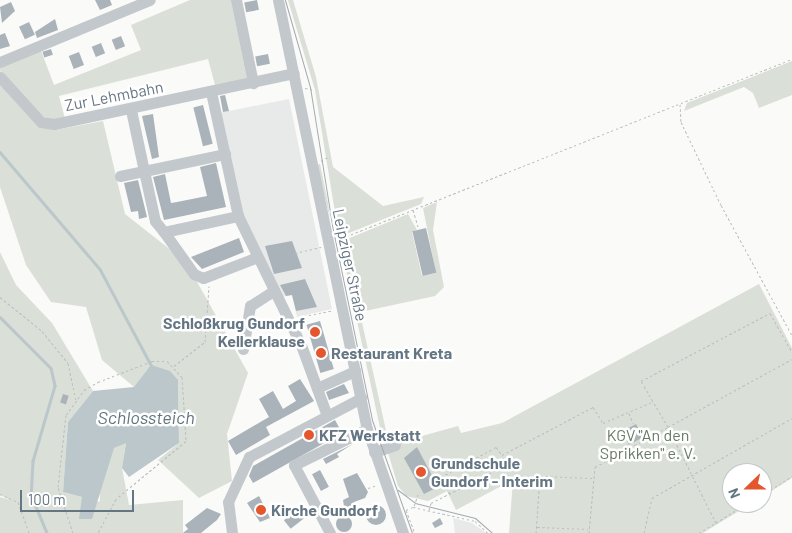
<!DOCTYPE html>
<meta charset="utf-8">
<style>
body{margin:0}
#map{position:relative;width:792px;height:533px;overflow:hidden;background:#fafaf8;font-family:Barlow,sans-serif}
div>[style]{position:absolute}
.built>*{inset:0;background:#e8e9e9}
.green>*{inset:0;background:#dadfd7}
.water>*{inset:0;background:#bbc7cb}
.stream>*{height:2.5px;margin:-1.25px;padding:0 1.25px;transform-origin:1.25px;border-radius:1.25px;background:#bbc7cb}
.building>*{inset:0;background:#aab3b9;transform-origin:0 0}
.round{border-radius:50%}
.path>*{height:1px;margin-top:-0.5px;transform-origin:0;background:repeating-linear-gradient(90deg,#bbbfc2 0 2.5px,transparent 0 5px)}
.minor>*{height:11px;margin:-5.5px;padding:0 5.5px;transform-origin:5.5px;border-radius:5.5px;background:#c3c8cc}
.tram>*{height:1px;margin:-0.5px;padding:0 0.5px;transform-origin:0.5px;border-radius:0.5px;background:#a2aab0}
.dots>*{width:14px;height:14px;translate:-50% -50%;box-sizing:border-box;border:2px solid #fff;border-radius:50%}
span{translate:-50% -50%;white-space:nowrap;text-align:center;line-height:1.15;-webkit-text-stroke:5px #fff;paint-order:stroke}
.street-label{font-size:16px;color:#657683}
.poi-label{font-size:16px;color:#657683;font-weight:700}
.right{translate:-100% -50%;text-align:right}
.left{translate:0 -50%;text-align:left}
.park-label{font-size:16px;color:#687a64}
.water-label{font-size:18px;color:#60757c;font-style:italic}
.north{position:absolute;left:722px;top:463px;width:50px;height:50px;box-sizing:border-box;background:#fff;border:1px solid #c1c8cd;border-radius:50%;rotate:248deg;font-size:14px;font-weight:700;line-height:20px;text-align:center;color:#657683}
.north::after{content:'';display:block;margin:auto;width:18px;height:22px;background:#e4572e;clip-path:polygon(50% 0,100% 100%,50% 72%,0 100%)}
.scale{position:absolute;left:20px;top:490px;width:114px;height:22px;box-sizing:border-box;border:2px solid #657683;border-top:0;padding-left:6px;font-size:15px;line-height:18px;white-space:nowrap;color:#657683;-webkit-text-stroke:4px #fff;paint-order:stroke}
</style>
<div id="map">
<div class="built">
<i style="clip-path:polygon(289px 99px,332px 309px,297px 317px,292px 295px,282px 297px,243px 217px,219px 113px)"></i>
<i style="clip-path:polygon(453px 518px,472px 523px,486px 533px,455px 533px)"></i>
</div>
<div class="green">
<i style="clip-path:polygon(190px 0,231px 0,247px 79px,215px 85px,208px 59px,59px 96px,65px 119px,55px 121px,42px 116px,0 71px,0 64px,40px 48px,54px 85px,141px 50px,131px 25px)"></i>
<i style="clip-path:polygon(288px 0,293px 0,316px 77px,333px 167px,383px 206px,424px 197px,421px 204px,339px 237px,315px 90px)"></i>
<i style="clip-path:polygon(792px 61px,792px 95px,759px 108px,753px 93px,744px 87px,684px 111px,687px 103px)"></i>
<i style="clip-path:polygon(0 82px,43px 127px,55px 130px,103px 121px,125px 214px,186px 262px,248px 373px,227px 434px,232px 481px,199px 498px,158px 460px,179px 443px,178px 380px,134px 387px,102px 360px,86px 307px,51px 302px,26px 265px,0 187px)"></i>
<i style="clip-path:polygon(320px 164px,328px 203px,330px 219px,317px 165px)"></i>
<i style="clip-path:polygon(437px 202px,433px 230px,444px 287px,435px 296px,365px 311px,361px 318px,387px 435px,382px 437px,340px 242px,408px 214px,417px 230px,412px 232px,422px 276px,436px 273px,423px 208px)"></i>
<i style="clip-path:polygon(0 252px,16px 285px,52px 323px,93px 391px,68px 422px,63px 492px,82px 497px,84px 506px,100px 501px,99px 483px,113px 448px,126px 442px,122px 468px,129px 505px,183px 500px,183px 533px,0 533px,0 497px,10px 500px,0 495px)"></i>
<i style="clip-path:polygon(759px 284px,792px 348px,792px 478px,762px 497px,762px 473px,732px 473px,732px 503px,752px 503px,703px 533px,509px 533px,513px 480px,456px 510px,447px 491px,428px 501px,406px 496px,398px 486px,386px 446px,458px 426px,461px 433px,502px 423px)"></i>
</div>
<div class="water">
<i style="clip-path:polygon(151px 365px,170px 371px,178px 380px,179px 443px,129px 477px,122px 468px,126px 443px,114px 448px,92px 519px,79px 519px,82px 497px,63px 492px,68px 422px,93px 391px,134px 387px)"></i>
</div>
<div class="stream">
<i style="left:0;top:152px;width:154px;rotate:49.5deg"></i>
<i style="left:100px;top:269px;width:109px;rotate:62deg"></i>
<i style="left:0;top:317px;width:72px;rotate:45deg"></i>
<i style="left:51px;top:368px;width:18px;rotate:77deg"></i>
<i style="left:55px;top:386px;width:78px;rotate:106.3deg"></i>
<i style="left:33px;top:461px;width:33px;rotate:93deg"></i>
<i style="left:31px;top:494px;width:42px;rotate:67.7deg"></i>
</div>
<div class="building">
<i style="clip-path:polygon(95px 0,110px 0,112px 5px,100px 10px)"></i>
<i style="left:257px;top:0;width:10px;height:13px;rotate:79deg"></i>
<i style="clip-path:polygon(11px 2px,15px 11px,2px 23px,0 7px)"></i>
<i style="clip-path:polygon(55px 19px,58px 30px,37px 38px,35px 32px)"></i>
<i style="left:29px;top:22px;width:14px;height:11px;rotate:65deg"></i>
<i style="clip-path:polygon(5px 33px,10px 46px,0 49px,0 35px)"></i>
<i style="left:121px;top:36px;width:11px;height:10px;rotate:68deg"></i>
<i style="left:101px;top:43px;width:11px;height:10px;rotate:68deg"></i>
<i style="left:51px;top:49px;width:6px;height:9px;rotate:72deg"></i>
<i style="left:79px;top:52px;width:14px;height:11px;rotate:69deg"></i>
<i style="left:268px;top:54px;width:10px;height:13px;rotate:79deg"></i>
<i style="clip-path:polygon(225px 95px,229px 111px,223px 112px,220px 96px)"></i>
<i style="left:203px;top:105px;width:40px;height:10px;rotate:76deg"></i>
<i style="clip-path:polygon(153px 114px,159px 157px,152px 159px,142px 116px)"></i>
<i style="clip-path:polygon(216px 163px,226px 207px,164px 220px,153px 177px,165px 174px,171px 203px,177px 202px,207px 196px,200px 167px)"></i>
<i style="clip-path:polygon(138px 180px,147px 217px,139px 219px,138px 211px,131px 212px,124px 183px)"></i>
<i style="left:426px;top:228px;width:46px;height:14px;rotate:77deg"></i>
<i style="clip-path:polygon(239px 238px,244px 252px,202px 269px,191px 257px)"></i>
<i style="clip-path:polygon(292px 241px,302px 268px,274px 274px,265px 246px)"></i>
<i style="clip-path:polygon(305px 279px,317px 307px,296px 311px,292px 295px,286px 296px,280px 285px)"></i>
<i style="left:320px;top:321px;width:50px;height:14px;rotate:74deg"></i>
<i style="clip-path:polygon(300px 379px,314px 401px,266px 427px,270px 435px,236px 455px,228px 441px,269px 417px,259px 399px,273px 391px,283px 409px,296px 401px,288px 386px)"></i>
<i style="clip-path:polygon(344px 384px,349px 393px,329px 400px,326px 392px)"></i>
<i style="left:63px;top:394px;width:6px;height:9px;rotate:18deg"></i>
<i style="clip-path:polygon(335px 420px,342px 433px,253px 483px,249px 476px,253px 466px)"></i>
<i style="left:636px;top:424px;width:15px;height:16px;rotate:62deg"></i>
<i style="clip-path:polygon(353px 444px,337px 454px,339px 457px,326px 464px,323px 459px)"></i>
<i style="clip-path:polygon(417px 447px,438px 487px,424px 494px,404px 458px)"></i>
<i style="left:320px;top:470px;width:19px;height:9px;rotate:62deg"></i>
<i style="clip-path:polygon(357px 473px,368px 492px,365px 498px,354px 502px,356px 509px,345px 512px,343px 500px,349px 497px,343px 479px)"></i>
<i style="clip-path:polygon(259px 496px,270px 518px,260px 522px,247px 503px)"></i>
<i class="round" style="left:366px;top:505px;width:20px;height:20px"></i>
<i style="left:302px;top:506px;width:11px;height:23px;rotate:52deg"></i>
<i style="clip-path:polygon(207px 508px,221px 514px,217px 520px,201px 533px,183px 533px,188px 529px,185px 525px)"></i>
<i class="round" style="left:336px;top:516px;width:16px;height:16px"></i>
<i style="clip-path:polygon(440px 518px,443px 524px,435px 528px,432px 523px)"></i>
</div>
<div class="path">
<i style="left:305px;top:88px;width:9px;rotate:13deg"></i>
<i style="left:680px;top:104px;width:18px;rotate:87deg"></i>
<i style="left:681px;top:122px;width:92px;rotate:64.3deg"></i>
<i style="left:721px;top:205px;width:148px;rotate:61.4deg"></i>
<i style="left:321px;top:161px;width:8px;rotate:-30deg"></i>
<i style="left:413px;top:210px;width:21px;rotate:73deg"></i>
<i style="left:337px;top:240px;width:490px;rotate:-21.7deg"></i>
<i style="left:295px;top:253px;width:27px;rotate:-13deg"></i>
<i style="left:0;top:297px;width:54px;rotate:39deg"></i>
<i style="left:42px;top:331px;width:41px;rotate:50.9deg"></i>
<i style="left:68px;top:363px;width:38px;rotate:78deg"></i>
<i style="left:299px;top:317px;width:33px;rotate:-11deg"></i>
<i style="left:174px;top:366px;width:39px;rotate:-38deg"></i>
<i style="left:205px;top:342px;width:56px;rotate:-85.9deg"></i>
<i style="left:629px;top:413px;width:11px;rotate:68deg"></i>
<i style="left:368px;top:488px;width:9px;rotate:-18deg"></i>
<i style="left:0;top:494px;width:20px;rotate:24deg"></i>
<i style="left:18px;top:502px;width:33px;rotate:70deg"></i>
<i style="left:450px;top:494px;width:19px;rotate:-118deg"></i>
<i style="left:441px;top:477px;width:63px;rotate:-28.6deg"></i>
<i style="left:496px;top:447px;width:10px;rotate:53deg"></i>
<i style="left:502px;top:455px;width:103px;rotate:-27.8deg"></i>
<i style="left:593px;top:407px;width:19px;rotate:58deg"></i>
<i style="left:603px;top:423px;width:53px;rotate:-23.2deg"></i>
<i style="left:762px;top:495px;width:36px;rotate:-32deg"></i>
<i style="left:59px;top:496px;width:6px;rotate:-18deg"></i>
<i style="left:414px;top:506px;width:15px;rotate:-70deg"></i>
<i style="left:406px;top:510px;width:8px;rotate:-23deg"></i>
<i style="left:413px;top:507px;width:64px;rotate:12.7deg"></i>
<i style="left:475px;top:521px;width:18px;rotate:43deg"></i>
<i style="left:406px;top:510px;width:25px;rotate:69deg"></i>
<i style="left:429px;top:510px;width:7px;rotate:-74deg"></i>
<i style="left:431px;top:503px;width:84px;rotate:-26.9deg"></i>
<i style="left:506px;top:465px;width:10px;rotate:-114deg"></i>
<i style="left:716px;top:523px;width:107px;rotate:-116.6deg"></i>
<i style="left:668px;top:427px;width:141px;rotate:-28.7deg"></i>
<i style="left:537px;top:527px;width:51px;rotate:2.2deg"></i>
<i style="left:73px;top:533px;width:48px;rotate:-108.1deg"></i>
<i style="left:58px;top:487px;width:72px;rotate:-83.7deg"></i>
<i style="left:66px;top:415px;width:31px;rotate:-54deg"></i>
<i style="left:84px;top:390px;width:16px;rotate:-30deg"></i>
<i style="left:98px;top:382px;width:58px;rotate:-21.3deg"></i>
<i style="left:152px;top:361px;width:15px"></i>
<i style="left:167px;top:361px;width:22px;rotate:47deg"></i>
<i style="left:182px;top:377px;width:64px;rotate:86.4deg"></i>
<i style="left:186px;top:441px;width:91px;rotate:140.4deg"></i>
<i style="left:116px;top:499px;width:38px;rotate:118deg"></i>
<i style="left:536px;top:533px;width:57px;rotate:-86deg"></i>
<i style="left:540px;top:476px;width:52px;rotate:2.2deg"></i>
<i style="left:589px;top:533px;width:66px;rotate:-84.8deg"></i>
<i style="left:595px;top:467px;width:83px;rotate:-28.7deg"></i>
<i style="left:668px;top:427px;width:53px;rotate:-120.4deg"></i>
<i style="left:641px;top:381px;width:146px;rotate:-27.8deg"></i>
<i style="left:770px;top:313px;width:45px;rotate:60.6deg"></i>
<i style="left:644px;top:533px;width:36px;rotate:-77deg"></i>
<i style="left:652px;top:498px;width:161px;rotate:-29.7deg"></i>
<i style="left:699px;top:533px;width:57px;rotate:-31.5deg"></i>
</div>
<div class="minor">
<i style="left:236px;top:0;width:85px;rotate:78.4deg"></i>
<i style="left:278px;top:0;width:438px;rotate:78.3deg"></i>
<i style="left:367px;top:429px;width:110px;rotate:70.9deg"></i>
<i style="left:0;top:62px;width:162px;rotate:-22.5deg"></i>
<i style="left:0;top:77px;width:61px;rotate:47.7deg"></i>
<i style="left:41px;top:122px;width:13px;rotate:9deg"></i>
<i style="left:54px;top:124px;width:245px;rotate:-12deg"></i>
<i style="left:211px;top:92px;width:127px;rotate:77.7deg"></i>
<i style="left:238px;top:216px;width:144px;rotate:64deg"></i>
<i style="left:301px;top:345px;width:72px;rotate:69.8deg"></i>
<i style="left:131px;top:110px;width:62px;rotate:78deg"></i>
<i style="left:144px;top:171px;width:83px;rotate:-11.9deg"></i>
<i style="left:120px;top:176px;width:25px;rotate:-12deg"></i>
<i style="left:144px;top:171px;width:51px;rotate:77.6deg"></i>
<i style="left:155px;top:221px;width:14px;rotate:51deg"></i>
<i style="left:164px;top:232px;width:76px;rotate:-12.2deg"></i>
<i style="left:164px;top:232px;width:52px;rotate:54.5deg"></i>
<i style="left:194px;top:274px;width:10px;rotate:24deg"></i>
<i style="left:203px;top:278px;width:56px;rotate:-21deg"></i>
<i style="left:243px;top:349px;width:44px;rotate:-80.8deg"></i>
<i style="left:250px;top:306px;width:27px;rotate:-33deg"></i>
<i style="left:317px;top:388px;width:42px;rotate:-24.1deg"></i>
<i style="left:374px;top:452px;width:22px;rotate:-18deg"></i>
<i style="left:232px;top:533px;width:31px;rotate:-97deg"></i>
<i style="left:228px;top:502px;width:50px;rotate:-65deg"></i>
<i style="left:249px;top:457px;width:127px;rotate:-27.8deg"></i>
<i style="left:330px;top:533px;width:77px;rotate:-117.9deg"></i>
<i style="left:294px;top:465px;width:81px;rotate:-26.3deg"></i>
</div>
<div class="tram">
<i style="left:285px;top:0;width:91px;rotate:74deg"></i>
<i style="left:310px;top:87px;width:140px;rotate:80.9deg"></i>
<i style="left:332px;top:225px;width:199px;rotate:78.4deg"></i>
<i style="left:372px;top:420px;width:120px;rotate:70.5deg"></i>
<i style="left:398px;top:490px;width:21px;rotate:37deg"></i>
<i style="left:415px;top:503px;width:62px;rotate:14deg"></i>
<i style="left:475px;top:518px;width:23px;rotate:41deg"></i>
</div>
<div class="dots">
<i style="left:315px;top:332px;background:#e4572e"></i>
<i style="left:321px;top:353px;background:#e4572e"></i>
<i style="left:309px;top:435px;background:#e4572e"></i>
<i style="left:421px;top:472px;background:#e4572e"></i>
<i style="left:261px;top:510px;background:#e4572e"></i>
</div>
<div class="street-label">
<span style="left:114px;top:96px;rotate:-11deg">Zur Lehmbahn</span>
<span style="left:350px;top:265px;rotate:78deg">Leipziger Straße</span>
</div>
<div class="poi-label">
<span class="right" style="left:305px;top:332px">Schloßkrug Gundorf<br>Kellerklause</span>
<span class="left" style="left:331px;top:353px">Restaurant Kreta</span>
<span class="left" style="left:319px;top:435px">KFZ Werkstatt</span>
<span class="left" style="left:431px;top:472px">Grundschule<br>Gundorf - Interim</span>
<span class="left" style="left:271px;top:510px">Kirche Gundorf</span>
</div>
<div class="park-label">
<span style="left:648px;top:444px">KGV "An den<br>Sprikken" e. V.</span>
</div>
<div class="water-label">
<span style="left:146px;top:417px">Schlossteich</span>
</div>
<div class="north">N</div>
<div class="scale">100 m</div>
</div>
